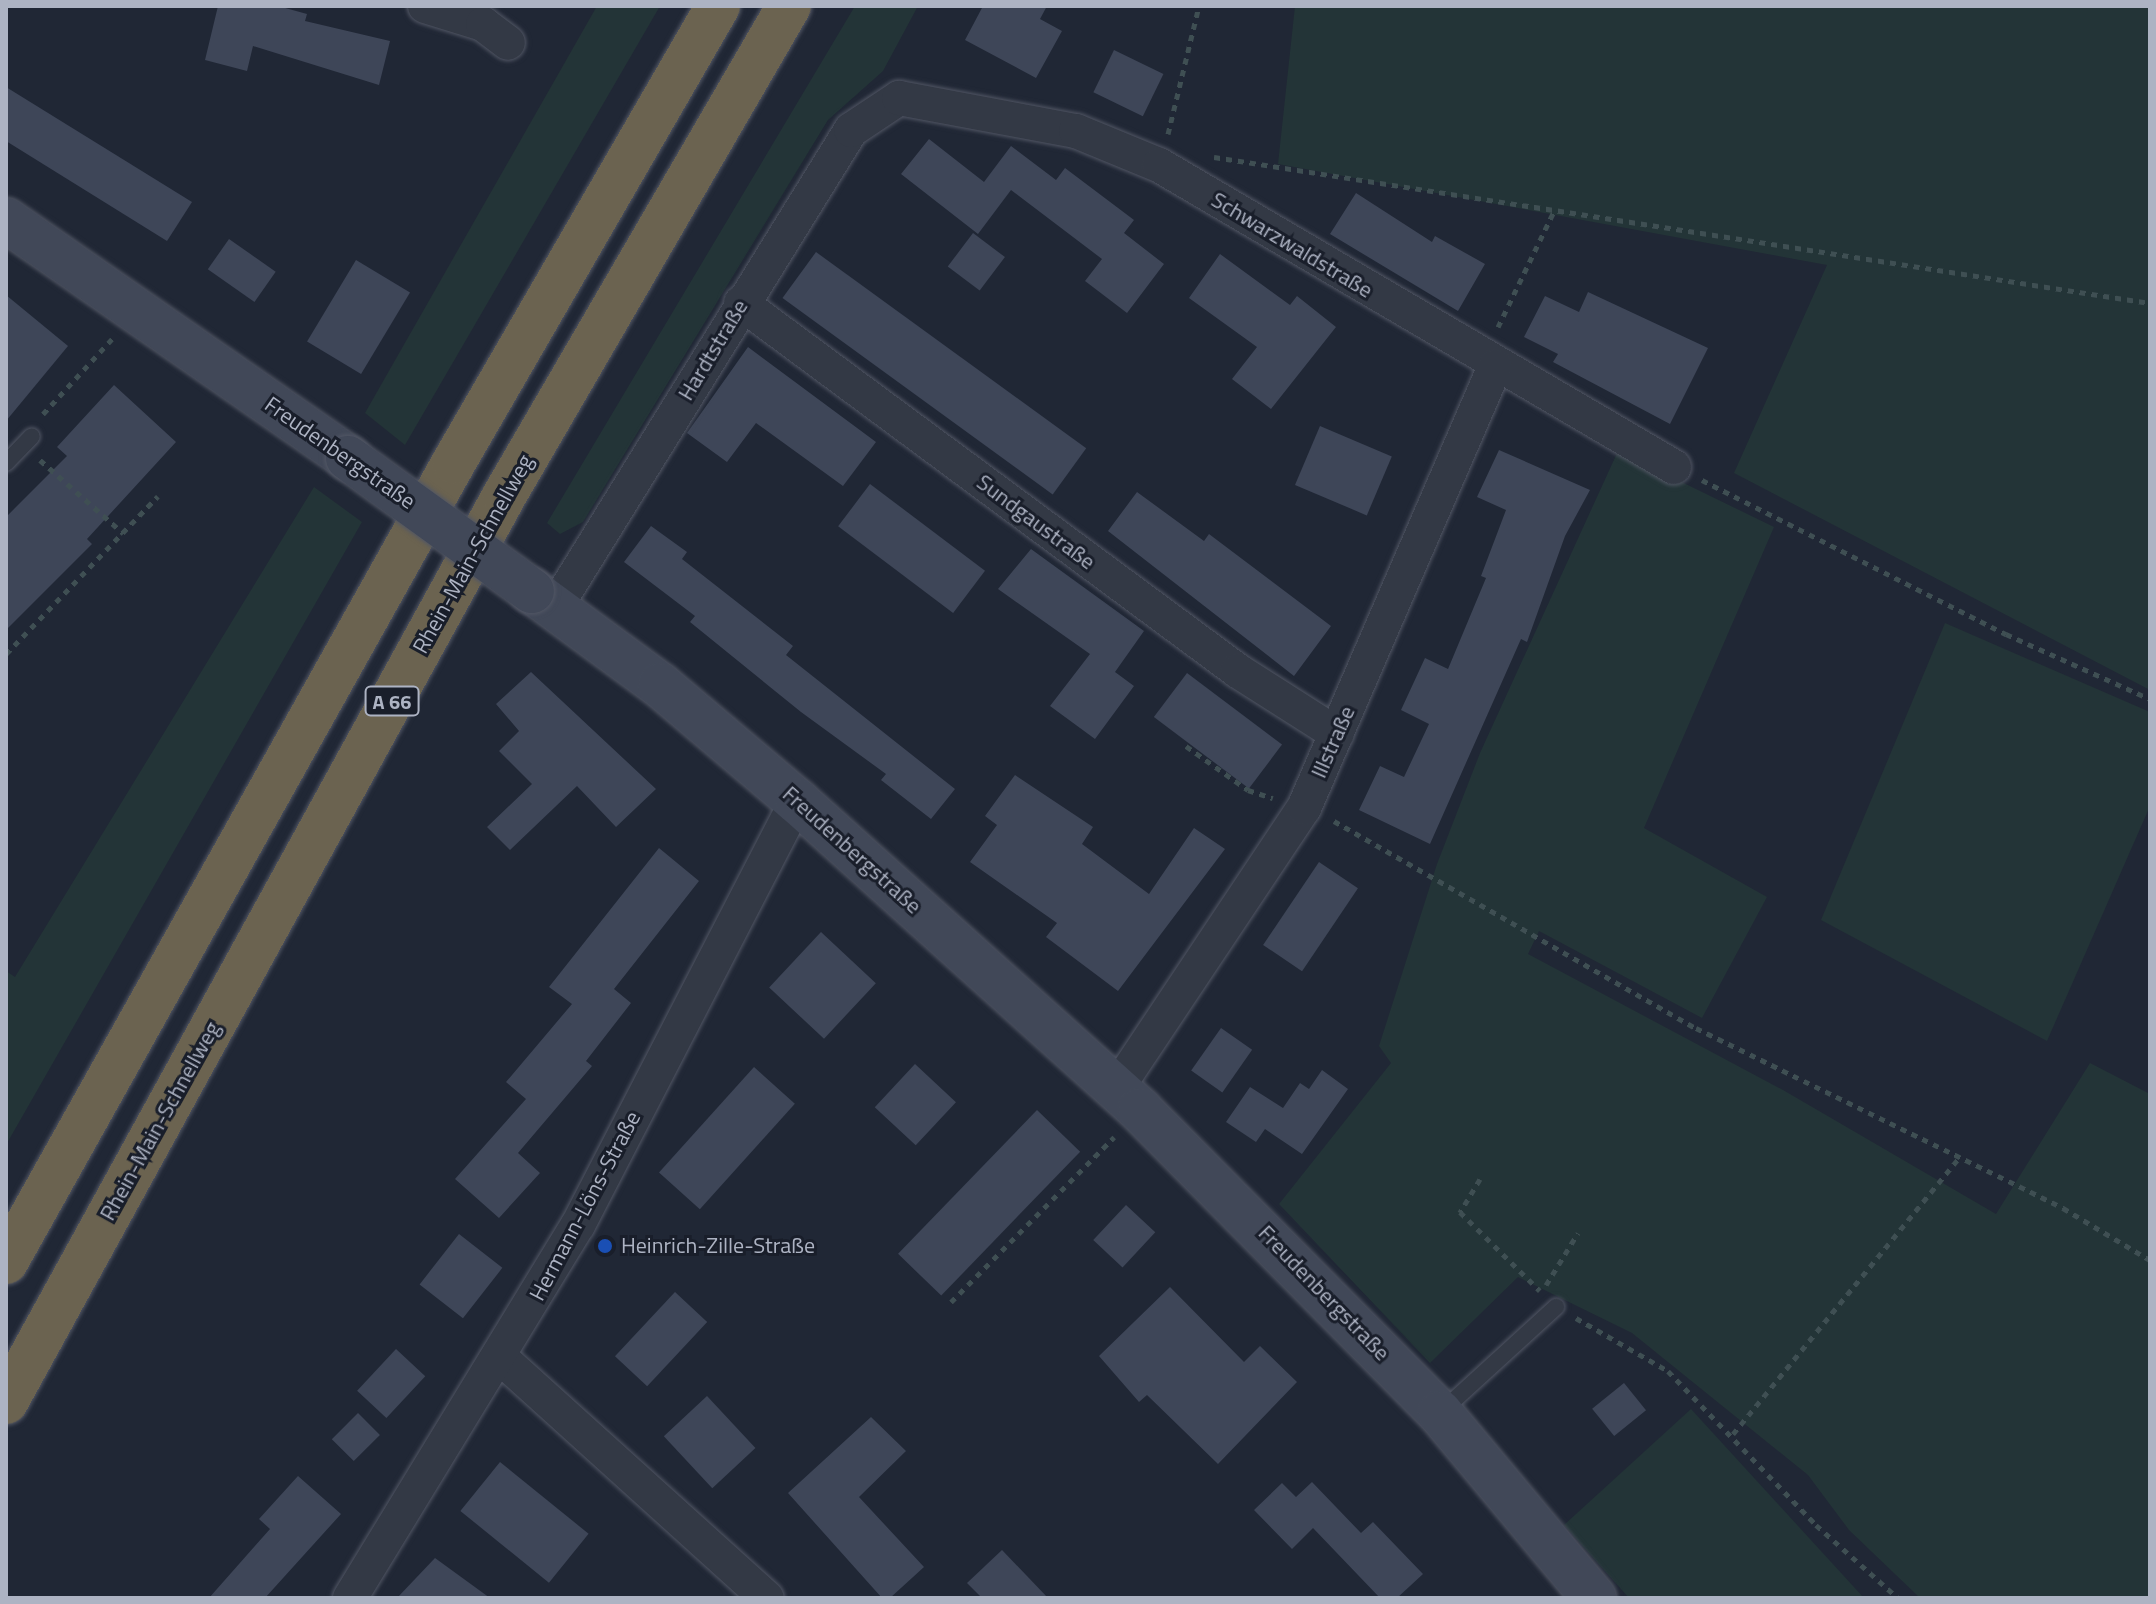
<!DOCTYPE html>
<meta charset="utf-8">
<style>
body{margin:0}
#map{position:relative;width:2156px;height:1604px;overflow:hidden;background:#202735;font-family:"Titillium Web",sans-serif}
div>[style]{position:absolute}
.green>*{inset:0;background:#233437}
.building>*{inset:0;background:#3e4658;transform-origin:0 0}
.path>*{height:5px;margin-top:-2.5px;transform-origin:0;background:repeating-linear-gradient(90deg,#3f4f53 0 6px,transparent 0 12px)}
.roads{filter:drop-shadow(0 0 2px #515664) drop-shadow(0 0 2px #515664)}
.lane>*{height:16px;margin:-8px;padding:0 8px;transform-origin:8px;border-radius:8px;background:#333945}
.street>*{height:34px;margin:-17px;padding:0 17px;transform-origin:17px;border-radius:17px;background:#333945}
.secondary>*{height:44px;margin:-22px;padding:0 22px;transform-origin:22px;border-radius:22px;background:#414858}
.highway>*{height:44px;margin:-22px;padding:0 22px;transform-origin:22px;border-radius:22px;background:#6b6350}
.bridges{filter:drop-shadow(0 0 2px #515664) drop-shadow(0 0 2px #515664)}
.secondary-bridge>*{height:44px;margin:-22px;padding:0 22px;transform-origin:22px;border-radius:22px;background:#414858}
.dots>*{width:22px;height:22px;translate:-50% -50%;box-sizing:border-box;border:4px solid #191e2a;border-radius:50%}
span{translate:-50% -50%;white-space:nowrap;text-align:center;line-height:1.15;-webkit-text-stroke:6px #191e2a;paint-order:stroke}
.shield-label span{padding:2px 6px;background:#191e2a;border:2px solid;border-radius:6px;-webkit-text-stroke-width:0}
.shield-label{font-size:20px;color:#adb3c3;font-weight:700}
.street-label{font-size:22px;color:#adb3c3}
.poi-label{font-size:22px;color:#adb3c3}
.left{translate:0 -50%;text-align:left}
.frame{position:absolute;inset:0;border:8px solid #adb3c3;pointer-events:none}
</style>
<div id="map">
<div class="green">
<i style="clip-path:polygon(597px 6px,660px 6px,405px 445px,365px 413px)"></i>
<i style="clip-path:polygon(855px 6px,918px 6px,883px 71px,828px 120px,583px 522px,560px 534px,547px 523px)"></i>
<i style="clip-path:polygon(1295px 6px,2150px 6px,2150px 690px,1734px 473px,1827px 265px,1278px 164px)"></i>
<i style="clip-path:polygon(1618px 451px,1774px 527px,1644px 828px,1767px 897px,1702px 1018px,1539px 931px,1528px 954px,1783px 1090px,1996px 1214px,2090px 1063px,2150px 1094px,2150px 1598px,1920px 1598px,1849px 1530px,1808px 1475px,1632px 1333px,1518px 1277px,1430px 1363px,1279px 1204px,1391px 1063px,1379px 1046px,1437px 864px,1480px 753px)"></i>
<i style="clip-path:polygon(314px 487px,362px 522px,6px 1145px,6px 971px,15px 977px)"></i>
<i style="clip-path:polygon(1945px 623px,2150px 712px,2150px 806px,2047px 1041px,1821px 920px)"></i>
<i style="clip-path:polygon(1691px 1409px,1864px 1598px,1629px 1598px,1564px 1525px)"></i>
</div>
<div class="building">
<i style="clip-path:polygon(218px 6px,278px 6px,307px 14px,305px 21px,390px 41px,379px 85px,253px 46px,247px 71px,205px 60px)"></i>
<i style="clip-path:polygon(983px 6px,1047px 6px,1040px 19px,1062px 31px,1036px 78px,965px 40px)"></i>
<i style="left:1114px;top:50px;width:55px;height:47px;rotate:26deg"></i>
<i style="clip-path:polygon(6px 87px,192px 202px,167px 241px,6px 141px)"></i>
<i style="clip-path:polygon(929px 139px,984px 182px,1011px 146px,1056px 180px,1065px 168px,1134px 220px,1124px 233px,1164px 264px,1127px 313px,1085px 281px,1102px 259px,1011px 190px,978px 234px,901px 174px)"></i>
<i style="clip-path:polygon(1356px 193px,1432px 242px,1435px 236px,1485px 264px,1458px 311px,1330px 234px)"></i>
<i style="left:973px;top:233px;width:40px;height:42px;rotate:37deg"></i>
<i style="left:229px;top:239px;width:57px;height:37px;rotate:35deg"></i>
<i style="left:816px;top:252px;width:334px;height:57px;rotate:36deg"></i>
<i style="clip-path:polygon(1220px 254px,1290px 305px,1297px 296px,1336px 327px,1271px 409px,1232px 379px,1257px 347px,1189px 298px)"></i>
<i style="left:356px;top:260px;width:63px;height:95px;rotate:31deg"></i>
<i style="clip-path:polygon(1588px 292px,1708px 348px,1670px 424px,1553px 362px,1558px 354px,1524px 337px,1545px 296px,1579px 312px)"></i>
<i style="clip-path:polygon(6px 295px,68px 346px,6px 421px)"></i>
<i style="clip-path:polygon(748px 347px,876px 442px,843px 486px,756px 423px,727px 462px,687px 433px)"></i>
<i style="clip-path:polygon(114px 385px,176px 442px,87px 539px,92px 544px,6px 630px,6px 517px,67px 456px,57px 447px)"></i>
<i style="left:1320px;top:426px;width:78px;height:64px;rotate:23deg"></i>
<i style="clip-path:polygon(1499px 450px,1590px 490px,1565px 536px,1527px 642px,1521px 639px,1430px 844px,1359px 810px,1380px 766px,1404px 777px,1429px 724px,1401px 710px,1425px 658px,1448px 669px,1486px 578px,1481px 576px,1506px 510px,1477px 497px)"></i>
<i style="left:870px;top:484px;width:144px;height:53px;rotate:37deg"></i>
<i style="clip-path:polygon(1137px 492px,1204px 541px,1209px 534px,1331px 626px,1294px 676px,1108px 531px)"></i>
<i style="clip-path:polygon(651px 526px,687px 552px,682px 559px,793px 646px,786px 655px,955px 789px,931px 819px,881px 780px,886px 774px,801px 712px,690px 622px,695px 616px,624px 562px)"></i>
<i style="clip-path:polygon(1031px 549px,1144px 631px,1115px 672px,1134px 686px,1095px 739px,1050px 706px,1090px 654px,998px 589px)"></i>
<i style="clip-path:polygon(531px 672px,656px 789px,616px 827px,577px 786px,510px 850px,487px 827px,532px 784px,499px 751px,519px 731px,496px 704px)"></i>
<i style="left:1187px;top:673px;width:119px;height:55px;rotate:37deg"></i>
<i style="clip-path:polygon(1015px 775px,1093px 827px,1082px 844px,1149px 894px,1194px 828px,1225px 849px,1118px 991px,1046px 937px,1057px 923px,970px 862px,997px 825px,985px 816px)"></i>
<i style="clip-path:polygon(659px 848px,699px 881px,614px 989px,631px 1003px,586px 1061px,592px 1066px,518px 1153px,540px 1173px,499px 1218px,455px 1179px,526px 1099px,506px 1082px,572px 1004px,549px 987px)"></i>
<i style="left:1319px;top:862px;width:47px;height:100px;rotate:34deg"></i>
<i style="left:821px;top:932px;width:75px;height:76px;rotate:43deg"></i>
<i style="left:1221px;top:1028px;width:38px;height:52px;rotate:35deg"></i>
<i style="left:915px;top:1064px;width:56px;height:59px;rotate:43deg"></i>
<i style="left:754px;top:1067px;width:55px;height:142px;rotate:42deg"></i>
<i style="clip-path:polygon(1322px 1070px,1348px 1089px,1302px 1154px,1265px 1129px,1256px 1142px,1226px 1122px,1250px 1087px,1283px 1108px,1300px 1083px,1309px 1089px)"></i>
<i style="left:1037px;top:1110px;width:60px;height:200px;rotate:44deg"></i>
<i style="left:1126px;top:1205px;width:40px;height:48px;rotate:43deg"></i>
<i style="left:459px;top:1234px;width:55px;height:64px;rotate:38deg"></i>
<i style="clip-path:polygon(1170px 1287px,1244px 1362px,1260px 1346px,1297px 1382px,1218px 1464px,1147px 1395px,1139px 1402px,1099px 1356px)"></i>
<i style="left:675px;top:1292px;width:44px;height:88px;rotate:43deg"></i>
<i style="left:396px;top:1349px;width:40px;height:57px;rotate:43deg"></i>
<i style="left:1624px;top:1383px;width:35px;height:41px;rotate:51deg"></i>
<i style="left:707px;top:1396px;width:71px;height:59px;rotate:47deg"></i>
<i style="left:358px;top:1413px;width:31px;height:37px;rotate:45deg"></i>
<i style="clip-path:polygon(871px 1417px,906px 1451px,859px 1497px,924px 1567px,890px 1598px,882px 1598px,788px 1493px)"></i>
<i style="left:500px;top:1462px;width:114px;height:63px;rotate:39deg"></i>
<i style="clip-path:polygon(298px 1476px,341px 1514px,265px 1598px,209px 1598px,270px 1529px,259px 1519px)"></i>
<i style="clip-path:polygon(1312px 1482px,1361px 1533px,1373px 1522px,1423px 1574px,1397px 1598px,1380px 1598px,1313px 1528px,1292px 1549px,1254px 1510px,1282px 1483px,1296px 1497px)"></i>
<i style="clip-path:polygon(1002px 1550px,1048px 1598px,982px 1598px,967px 1583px)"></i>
<i style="clip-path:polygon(435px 1558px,490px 1598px,397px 1598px)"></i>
</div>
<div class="path">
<i style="left:1168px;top:134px;width:132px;rotate:-76.4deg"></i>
<i style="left:1214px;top:157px;width:947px;rotate:8.87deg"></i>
<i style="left:1498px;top:327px;width:131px;rotate:-64.2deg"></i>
<i style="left:43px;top:414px;width:102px;rotate:-47.4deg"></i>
<i style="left:40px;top:460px;width:111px;rotate:41.3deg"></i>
<i style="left:1702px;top:480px;width:341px;rotate:26.9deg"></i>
<i style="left:2006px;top:634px;width:158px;rotate:24.3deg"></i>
<i style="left:6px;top:654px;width:219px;rotate:-46.1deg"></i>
<i style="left:1186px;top:746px;width:76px;rotate:35.4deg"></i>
<i style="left:1248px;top:790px;width:26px;rotate:18deg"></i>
<i style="left:1334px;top:821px;width:417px;rotate:29.8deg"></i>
<i style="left:1696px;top:1028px;width:409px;rotate:26.1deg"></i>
<i style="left:2063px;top:1208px;width:101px;rotate:30.9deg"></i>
<i style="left:1480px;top:1179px;width:39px;rotate:121deg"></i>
<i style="left:1460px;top:1212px;width:112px;rotate:44.6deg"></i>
<i style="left:1546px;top:1285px;width:61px;rotate:-58.4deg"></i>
<i style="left:951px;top:1302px;width:232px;rotate:-45.3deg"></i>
<i style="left:1576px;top:1318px;width:106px;rotate:29.9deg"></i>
<i style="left:1668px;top:1371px;width:214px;rotate:46.1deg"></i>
<i style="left:1816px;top:1525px;width:110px;rotate:41.7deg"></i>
<i style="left:1733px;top:1434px;width:358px;rotate:-50.7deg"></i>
</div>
<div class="roads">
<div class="lane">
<i style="left:6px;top:463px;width:37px;rotate:-46deg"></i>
<i style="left:1441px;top:1412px;width:156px;rotate:-42.4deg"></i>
</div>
<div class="street">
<i style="left:425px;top:6px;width:61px;rotate:17.2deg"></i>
<i style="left:483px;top:24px;width:31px;rotate:37deg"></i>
<i style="left:741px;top:303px;width:618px;rotate:36.52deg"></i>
<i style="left:1238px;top:671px;width:117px;rotate:32.5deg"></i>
<i style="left:555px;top:608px;width:562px;rotate:-58.23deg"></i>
<i style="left:851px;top:130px;width:58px;rotate:-33.7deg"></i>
<i style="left:899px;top:98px;width:180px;rotate:10.6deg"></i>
<i style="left:1076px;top:131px;width:90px;rotate:22.3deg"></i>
<i style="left:1159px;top:165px;width:597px;rotate:30.39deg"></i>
<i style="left:1117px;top:1088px;width:337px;rotate:-56.3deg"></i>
<i style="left:1304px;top:808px;width:481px;rotate:-66.6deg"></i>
<i style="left:501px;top:1358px;width:358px;rotate:42.1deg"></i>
<i style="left:350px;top:1598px;width:437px;rotate:-58.6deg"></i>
<i style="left:578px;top:1225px;width:477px;rotate:-62.7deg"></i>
</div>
<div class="secondary">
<i style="left:6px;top:220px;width:417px;rotate:34.8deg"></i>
<i style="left:532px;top:591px;width:159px;rotate:36.3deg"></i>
<i style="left:660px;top:685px;width:180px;rotate:40.3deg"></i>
<i style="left:797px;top:801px;width:462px;rotate:42deg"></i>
<i style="left:1140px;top:1110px;width:426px;rotate:45.3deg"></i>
<i style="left:1440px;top:1413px;width:241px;rotate:50.2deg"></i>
</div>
<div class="highway">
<i style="left:6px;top:1262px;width:917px;rotate:-60.75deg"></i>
<i style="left:454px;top:462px;width:527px;rotate:-59.93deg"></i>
<i style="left:6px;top:1402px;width:1034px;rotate:-61.2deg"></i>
<i style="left:504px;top:496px;width:567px;rotate:-59.82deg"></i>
</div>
</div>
<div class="bridges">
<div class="secondary-bridge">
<i style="left:348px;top:458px;width:227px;rotate:35.9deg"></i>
</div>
</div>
<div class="dots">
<i style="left:605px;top:1246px;background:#1a4fb4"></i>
</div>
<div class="shield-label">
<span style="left:392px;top:701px">A 66</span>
</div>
<div class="street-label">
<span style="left:1292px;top:245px;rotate:31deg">Schwarzwaldstraße</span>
<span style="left:713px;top:350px;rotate:-59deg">Hardtstraße</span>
<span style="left:340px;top:453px;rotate:35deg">Freudenbergstraße</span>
<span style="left:1036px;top:522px;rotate:37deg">Sundgaustraße</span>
<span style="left:473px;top:554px;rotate:-61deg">Rhein-Main-Schnellweg</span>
<span style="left:1333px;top:742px;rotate:-66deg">Illstraße</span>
<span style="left:852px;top:850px;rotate:42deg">Freudenbergstraße</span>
<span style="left:160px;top:1121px;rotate:-61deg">Rhein-Main-Schnellweg</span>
<span style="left:585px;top:1206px;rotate:-62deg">Hermann-Löns-Straße</span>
<span style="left:1324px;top:1293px;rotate:46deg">Freudenbergstraße</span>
</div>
<div class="poi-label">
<span class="left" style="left:621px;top:1246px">Heinrich-Zille-Straße</span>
</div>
<div class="frame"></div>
</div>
